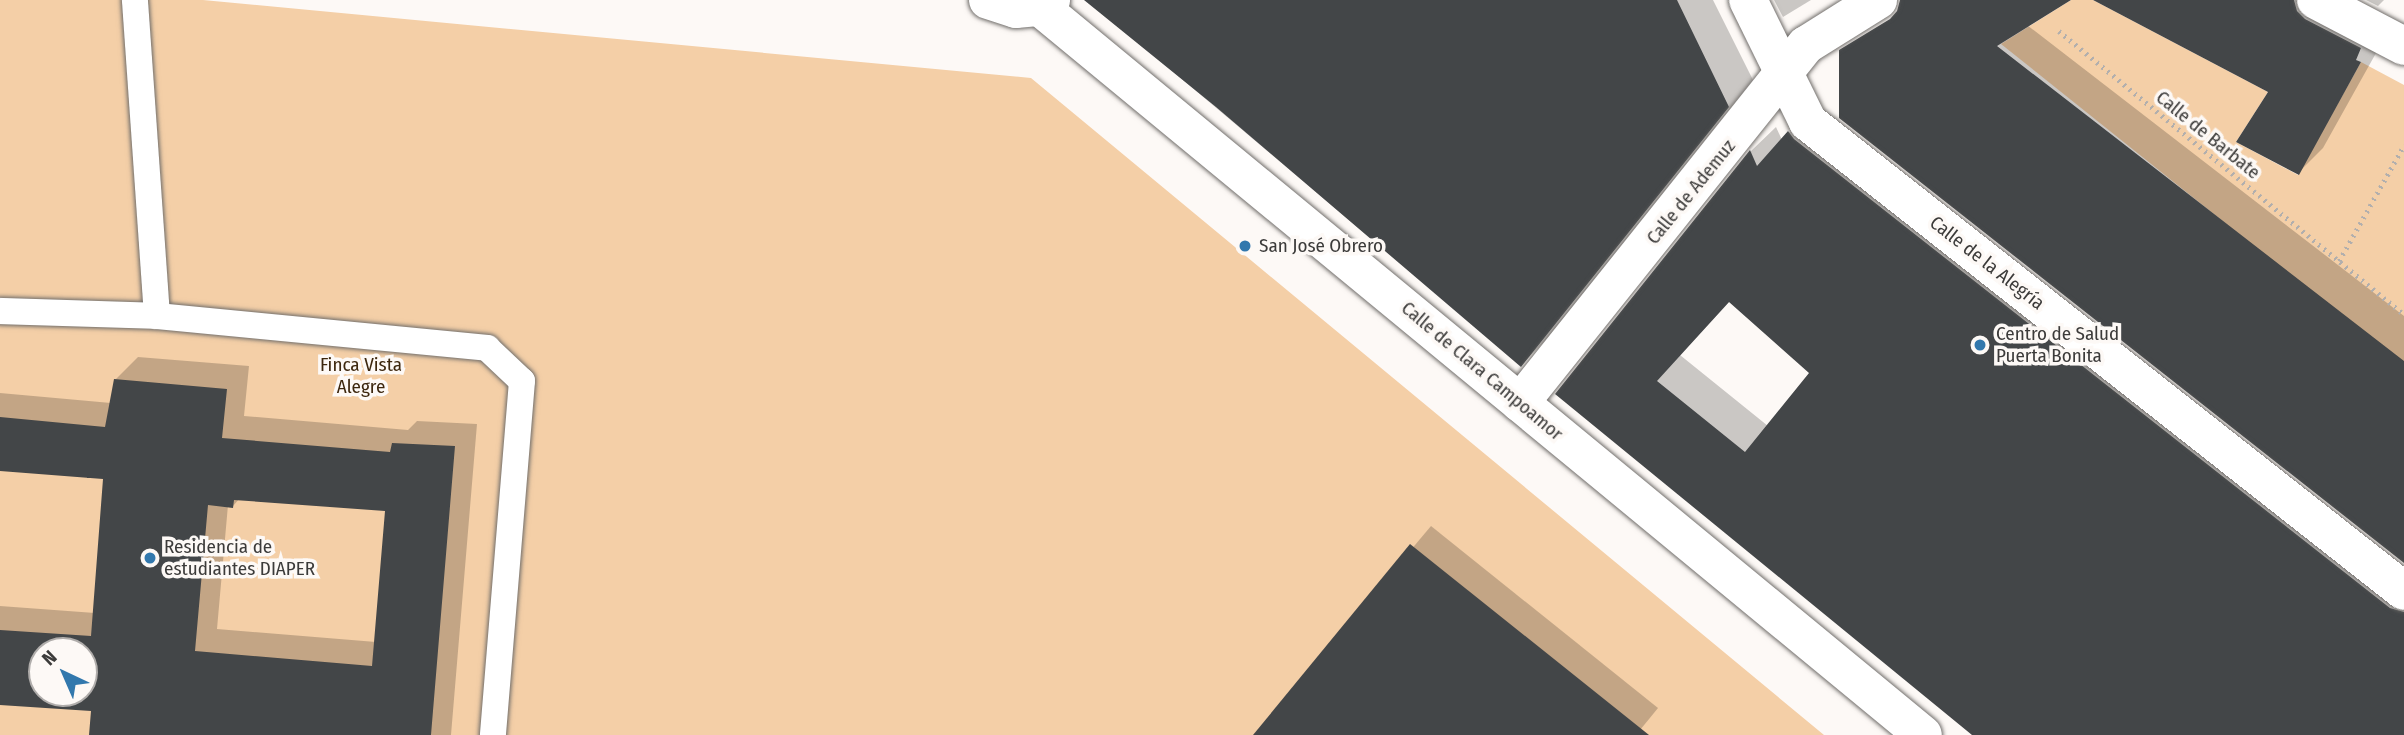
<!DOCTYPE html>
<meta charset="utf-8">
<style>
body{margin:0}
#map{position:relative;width:2404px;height:735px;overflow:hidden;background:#fdf9f6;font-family:"Fira Sans Condensed",sans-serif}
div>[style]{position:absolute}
.green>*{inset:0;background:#f4cfa7}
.shadow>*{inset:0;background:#0003}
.building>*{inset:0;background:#434648}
.path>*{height:4.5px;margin-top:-2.25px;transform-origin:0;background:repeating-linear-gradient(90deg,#b2afad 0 2px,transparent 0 7px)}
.roads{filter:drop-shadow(0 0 2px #716e6b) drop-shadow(0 0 2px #716e6b)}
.lane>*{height:26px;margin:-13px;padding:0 13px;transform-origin:13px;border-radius:13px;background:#fff}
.street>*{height:38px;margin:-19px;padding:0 19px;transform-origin:19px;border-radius:19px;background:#fff}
.dots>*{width:19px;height:19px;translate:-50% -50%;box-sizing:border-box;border:4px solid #fdf9f6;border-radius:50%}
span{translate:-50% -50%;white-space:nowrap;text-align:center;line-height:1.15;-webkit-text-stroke:7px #fdf9f6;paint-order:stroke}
.street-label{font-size:19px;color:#3c3b3a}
.poi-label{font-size:19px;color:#3c3b3a}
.left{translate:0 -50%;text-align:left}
.park-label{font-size:19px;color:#3d270e}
.north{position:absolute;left:28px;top:637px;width:70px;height:70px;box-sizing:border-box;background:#fdf9f6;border:2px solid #b0adab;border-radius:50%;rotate:316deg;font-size:19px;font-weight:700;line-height:28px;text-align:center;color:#3c3b3a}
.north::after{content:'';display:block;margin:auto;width:24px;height:32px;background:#3278ad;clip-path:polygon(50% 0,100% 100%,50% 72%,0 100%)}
</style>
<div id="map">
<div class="green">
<i style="clip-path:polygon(evenodd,0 0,203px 0,1031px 78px,1824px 735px,0 735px,0 0,42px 651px,84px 651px,84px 693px,42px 693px,42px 651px)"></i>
<i style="clip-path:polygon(2071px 0,2093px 0,2268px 92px,2236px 142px,2298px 175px,2361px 62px,2404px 85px,2404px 366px,2001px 44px)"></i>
</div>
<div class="shadow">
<i style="clip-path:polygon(1122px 0,1713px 0,1753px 80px,1546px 340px,1521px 365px,1119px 26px)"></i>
<i style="clip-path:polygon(1774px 0,1811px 0,1783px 17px)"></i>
<i style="clip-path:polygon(1945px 0,2067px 0,2027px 25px,2404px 316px,2404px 561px)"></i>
<i style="clip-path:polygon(2096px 0,2341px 0,2385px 37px,2323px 148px,2298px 173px,2271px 92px)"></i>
<i style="clip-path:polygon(2366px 0,2384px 0,2378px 6px)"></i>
<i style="clip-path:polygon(evenodd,1814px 107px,2404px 574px,2404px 735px,1973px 735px,1558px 394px,1751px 151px,1776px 127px,1782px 140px,1814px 107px,1731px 300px,1812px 373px,1768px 426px,1680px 355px,1731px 300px)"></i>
<i style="clip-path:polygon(evenodd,138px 357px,249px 366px,244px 416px,408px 430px,417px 421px,477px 424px,451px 735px,91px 735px,93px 710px,0 703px,0 606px,95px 613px,105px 477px,0 470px,0 393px,111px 403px,115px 380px,138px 357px,240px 498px,387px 510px,376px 642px,217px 629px,228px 505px,233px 506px,240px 498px,138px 357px,42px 651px,84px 651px,84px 693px,42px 693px,42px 651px)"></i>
<i style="clip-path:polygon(1431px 526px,1658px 708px,1636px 735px,1255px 735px)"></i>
</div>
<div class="building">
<i style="clip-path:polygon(1084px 0,1677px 0,1729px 107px,1521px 367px,1216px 107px)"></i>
<i style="clip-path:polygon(1900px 0,2071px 0,1997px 46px,2404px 361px,2404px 563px,1839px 118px,1839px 50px,1890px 19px,1897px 11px)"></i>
<i style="clip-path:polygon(2093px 0,2294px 0,2297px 11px,2305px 19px,2361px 48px,2356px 60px,2361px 62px,2299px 175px,2236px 142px,2268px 92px)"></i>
<i style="clip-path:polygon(evenodd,1788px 131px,1794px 139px,2390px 608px,2404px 612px,2404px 735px,1972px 735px,1555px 394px,1750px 150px,1757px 166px,1788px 131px,1729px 302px,1809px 373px,1745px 452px,1657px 381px,1729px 302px)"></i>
<i style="clip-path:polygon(evenodd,114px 379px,227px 389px,222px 438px,390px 452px,392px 443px,455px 446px,431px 735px,89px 735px,91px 711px,0 705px,0 630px,91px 636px,103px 479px,0 471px,0 417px,105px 427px,114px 379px,234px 500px,385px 511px,372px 666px,195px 651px,208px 505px,233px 508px,234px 500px,114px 379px,42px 651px,84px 651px,84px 693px,42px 693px,42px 651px)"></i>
<i style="clip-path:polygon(1410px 544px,1649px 735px,1253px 735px)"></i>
</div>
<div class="path">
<i style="left:2059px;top:31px;width:446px;rotate:39.4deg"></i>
<i style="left:2339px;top:261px;width:133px;rotate:-60.7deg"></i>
</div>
<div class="roads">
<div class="lane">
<i style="left:0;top:311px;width:157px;rotate:1.8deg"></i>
<i style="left:157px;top:316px;width:317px;rotate:-94deg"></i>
<i style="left:157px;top:316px;width:332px;rotate:5.5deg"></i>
<i style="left:487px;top:348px;width:48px;rotate:43.3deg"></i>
<i style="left:522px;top:381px;width:355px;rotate:94.7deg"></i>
</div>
<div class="street">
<i style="left:988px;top:0;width:29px;rotate:18deg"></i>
<i style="left:1016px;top:9px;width:24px;rotate:-5deg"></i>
<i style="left:1040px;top:7px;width:13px;rotate:-32deg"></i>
<i style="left:1748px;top:0;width:136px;rotate:63.8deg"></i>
<i style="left:1808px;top:122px;width:758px;rotate:38.2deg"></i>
<i style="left:2316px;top:0;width:99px;rotate:27.6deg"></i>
<i style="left:1040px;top:7px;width:1144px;rotate:39.5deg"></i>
<i style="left:1520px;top:403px;width:458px;rotate:-51.4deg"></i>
<i style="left:1806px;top:45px;width:85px;rotate:-32deg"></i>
</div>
</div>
<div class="dots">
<i style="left:1245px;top:246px;background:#3278ad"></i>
<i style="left:1980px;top:345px;background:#3278ad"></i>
<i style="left:150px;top:558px;background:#3278ad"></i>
</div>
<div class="street-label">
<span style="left:2208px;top:135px;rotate:39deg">Calle de Barbate</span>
<span style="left:1691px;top:192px;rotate:-51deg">Calle de Ademuz</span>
<span style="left:1987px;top:263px;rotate:38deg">Calle de la Alegría</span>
<span style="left:1482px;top:371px;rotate:40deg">Calle de Clara Campoamor</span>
</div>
<div class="poi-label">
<span class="left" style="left:1259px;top:246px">San José Obrero</span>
<span class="left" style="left:1996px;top:345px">Centro de Salud<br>Puerta Bonita</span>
<span class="left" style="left:164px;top:558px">Residencia de<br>estudiantes DIAPER</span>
</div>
<div class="park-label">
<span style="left:361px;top:376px">Finca Vista<br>Alegre</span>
</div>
<div class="north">N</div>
</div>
